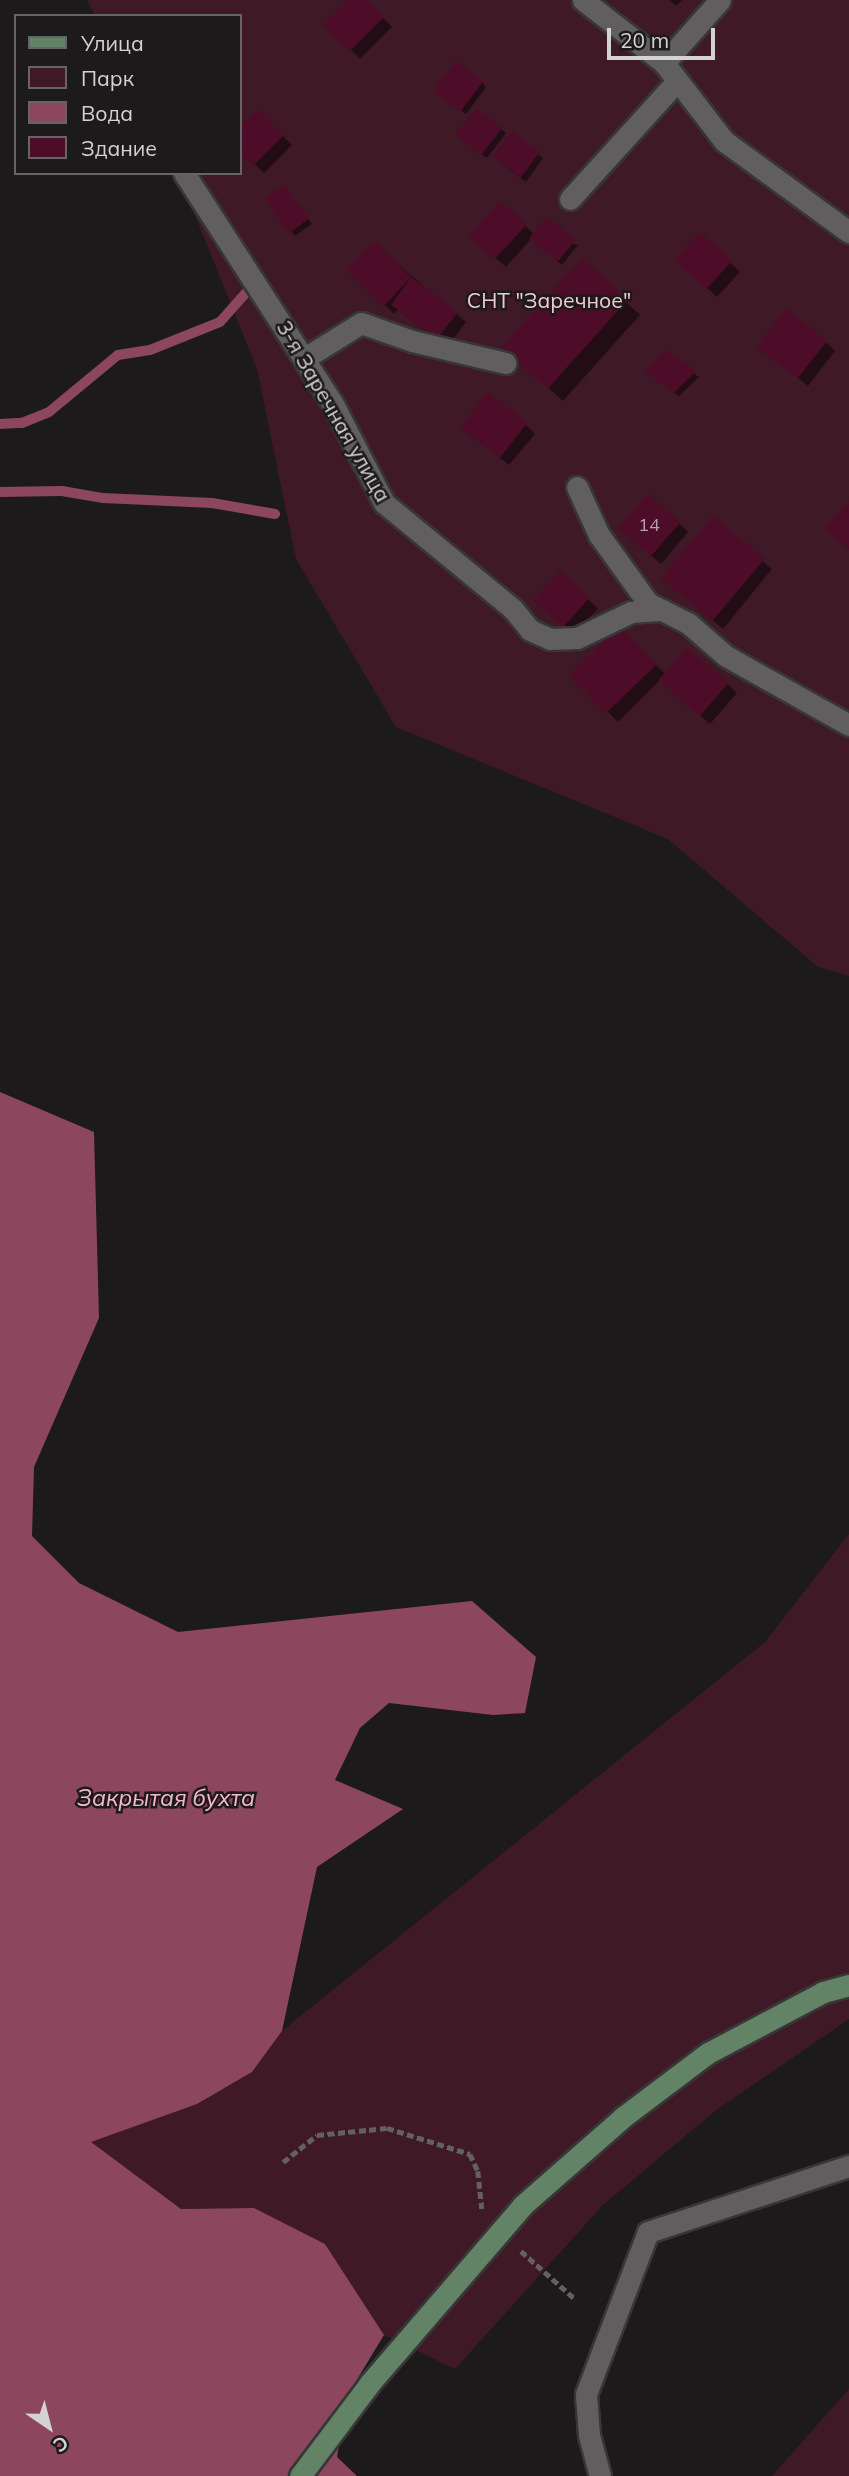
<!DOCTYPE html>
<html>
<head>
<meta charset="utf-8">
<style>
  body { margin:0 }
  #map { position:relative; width:849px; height:2476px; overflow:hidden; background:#1d1a1b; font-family:Mulish,sans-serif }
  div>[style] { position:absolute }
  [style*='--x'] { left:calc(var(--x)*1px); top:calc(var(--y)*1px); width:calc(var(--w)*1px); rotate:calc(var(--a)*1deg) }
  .green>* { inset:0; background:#401927 }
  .water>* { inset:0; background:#8c465d }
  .shadow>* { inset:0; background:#0007 }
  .stream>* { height:10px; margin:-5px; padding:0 5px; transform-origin:5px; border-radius:5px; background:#8c465d }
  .building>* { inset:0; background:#4d0c28; transform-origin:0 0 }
  .path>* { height:4.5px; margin-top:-2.25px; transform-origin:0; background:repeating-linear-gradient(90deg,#626060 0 7px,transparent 0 10.5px) }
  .roads { filter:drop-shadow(2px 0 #383637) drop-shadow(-2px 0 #383637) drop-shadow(0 2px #383637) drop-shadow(0 -2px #383637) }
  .lane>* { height:21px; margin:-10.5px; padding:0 10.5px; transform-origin:10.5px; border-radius:10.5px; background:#615e5f }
  .street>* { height:21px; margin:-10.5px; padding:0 10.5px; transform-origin:10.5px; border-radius:10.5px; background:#615e5f }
  .primary>* { height:21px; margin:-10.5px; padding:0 10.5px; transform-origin:10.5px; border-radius:10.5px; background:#638367 }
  span { translate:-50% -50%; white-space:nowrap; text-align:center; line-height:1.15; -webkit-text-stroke:5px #1d1a1b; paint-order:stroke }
  .number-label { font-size:18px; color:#b2a1a8 }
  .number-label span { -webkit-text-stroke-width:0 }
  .park-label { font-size:21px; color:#f3c8d3 }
  .street-label { font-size:21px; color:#d4d3d3 }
  .water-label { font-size:23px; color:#f7b7c9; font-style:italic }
  .legend { position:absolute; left:14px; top:14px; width:228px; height:161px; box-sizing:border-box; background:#1d1a1b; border:2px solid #666465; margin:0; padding:9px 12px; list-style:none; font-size:21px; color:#d4d3d3 }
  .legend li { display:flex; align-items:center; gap:14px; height:35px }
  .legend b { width:35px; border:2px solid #666465 }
  .north { position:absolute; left:14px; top:2392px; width:70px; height:70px; -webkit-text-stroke:5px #1d1a1b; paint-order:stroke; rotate:145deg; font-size:19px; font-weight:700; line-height:28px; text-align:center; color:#d4d3d3 }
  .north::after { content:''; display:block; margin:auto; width:24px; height:32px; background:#d4d3d3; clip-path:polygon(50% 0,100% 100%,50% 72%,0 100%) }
  .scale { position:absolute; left:607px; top:28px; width:108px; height:32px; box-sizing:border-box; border:4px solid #d4d3d3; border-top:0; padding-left:9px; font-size:21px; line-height:24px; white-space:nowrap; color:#d4d3d3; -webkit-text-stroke:5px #1d1a1b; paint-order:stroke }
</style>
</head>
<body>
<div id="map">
  <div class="green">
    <div style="clip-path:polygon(87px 0,849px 0,849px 976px,818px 967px,668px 839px,396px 727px,296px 559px,257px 369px,178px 173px,240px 173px,240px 16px,95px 16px)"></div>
    <div style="clip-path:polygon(849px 1534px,849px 2019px,715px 2111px,603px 2205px,455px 2369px,384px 2335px,325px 2244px,254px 2208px,181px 2209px,90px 2142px,197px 2104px,252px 2072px,282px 2031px,765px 1642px)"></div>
    <div style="clip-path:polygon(849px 2389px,849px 2476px,772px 2476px)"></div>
  </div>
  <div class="water">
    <div style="clip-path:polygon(0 1092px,94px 1132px,99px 1318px,34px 1467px,32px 1536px,79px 1583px,178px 1632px,472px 1601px,536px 1657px,525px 1713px,493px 1715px,389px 1703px,360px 1728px,335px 1780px,403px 1809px,317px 1867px,282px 2031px,252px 2072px,197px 2104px,91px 2142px,181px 2209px,254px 2208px,325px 2244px,384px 2335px,347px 2396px,337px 2457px,357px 2476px,0 2476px)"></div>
  </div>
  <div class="shadow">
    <div style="clip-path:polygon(351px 0,365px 0,392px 27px,360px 59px,326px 25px)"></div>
    <div style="clip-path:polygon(669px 0,682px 0,676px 6px)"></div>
    <div style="clip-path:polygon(482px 82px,486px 87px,466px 114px,439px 95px)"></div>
    <div style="clip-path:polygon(476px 110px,506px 133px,487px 158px,462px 139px)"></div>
    <div style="clip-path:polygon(258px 111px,292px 145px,264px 173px,240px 150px,240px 129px)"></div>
    <div style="clip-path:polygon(512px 134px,543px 158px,526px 182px,499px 161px)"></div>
    <div style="clip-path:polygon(288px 191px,312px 224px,295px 236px,291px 231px)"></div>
    <div style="clip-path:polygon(526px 226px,534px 235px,578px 245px,562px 265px,531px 239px,506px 267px,481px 245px)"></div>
    <div style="clip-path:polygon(700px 235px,740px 272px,717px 297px,687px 269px)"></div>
    <div style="clip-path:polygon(374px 244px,466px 322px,447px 347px,398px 310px,394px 314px,348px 270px)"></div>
    <div style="clip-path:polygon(582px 261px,640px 315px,563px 401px,517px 360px)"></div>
    <div style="clip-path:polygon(826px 342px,835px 351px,808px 386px,759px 347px)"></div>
    <div style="clip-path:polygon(666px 352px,699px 377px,679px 396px,651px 375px)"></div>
    <div style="clip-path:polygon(526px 425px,535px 434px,509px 465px,472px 436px)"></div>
    <div style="clip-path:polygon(713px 519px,772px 569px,723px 629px,673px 587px)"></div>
    <div style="clip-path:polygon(679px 523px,688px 532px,661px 564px,630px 538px)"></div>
    <div style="clip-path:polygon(588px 599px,598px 609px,571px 635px,537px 601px)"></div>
    <div style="clip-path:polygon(620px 629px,665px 674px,728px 684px,737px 693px,710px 724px,660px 680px,618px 722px,572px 676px)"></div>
  </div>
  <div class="stream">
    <div style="--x:0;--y:424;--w:22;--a:-3"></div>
    <div style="--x:22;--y:423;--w:29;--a:-22"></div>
    <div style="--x:49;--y:412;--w:89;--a:-39.6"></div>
    <div style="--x:118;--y:355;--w:32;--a:-9"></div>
    <div style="--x:150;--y:350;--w:75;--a:-21.8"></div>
    <div style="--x:220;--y:322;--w:50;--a:-48.3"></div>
    <div style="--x:0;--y:492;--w:62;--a:-0.9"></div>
    <div style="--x:62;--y:491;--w:42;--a:9.7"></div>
    <div style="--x:103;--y:498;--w:109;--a:2.6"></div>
    <div style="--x:212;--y:503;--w:64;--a:9.9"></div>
  </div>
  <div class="building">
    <div style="clip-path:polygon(348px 0,367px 0,384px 17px,350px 51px,323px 25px)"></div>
    <div style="left:456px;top:61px;width:34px;height:38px;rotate:37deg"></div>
    <div style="left:476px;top:108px;width:33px;height:34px;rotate:38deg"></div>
    <div style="clip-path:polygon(258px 109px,284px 135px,253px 166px,240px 152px,240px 127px)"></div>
    <div style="left:512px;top:131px;width:35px;height:32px;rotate:37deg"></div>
    <div style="left:284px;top:185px;width:42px;height:24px;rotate:54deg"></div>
    <div style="left:501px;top:201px;width:35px;height:47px;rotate:43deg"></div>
    <div style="left:546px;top:217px;width:37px;height:28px;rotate:38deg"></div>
    <div style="left:700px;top:232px;width:43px;height:38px;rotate:42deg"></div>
    <div style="clip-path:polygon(374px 241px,411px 277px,458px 312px,437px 339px,391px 305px,411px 277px,383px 307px,346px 270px)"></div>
    <div style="left:582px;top:258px;width:62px;height:120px;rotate:42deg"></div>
    <div style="left:786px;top:309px;width:52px;height:48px;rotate:38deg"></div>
    <div style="clip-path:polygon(665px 350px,696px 371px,674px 393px,645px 371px)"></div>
    <div style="left:488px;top:392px;width:50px;height:45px;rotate:38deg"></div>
    <div style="left:648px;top:494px;width:43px;height:45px;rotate:41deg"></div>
    <div style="clip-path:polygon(848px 503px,849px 504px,849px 550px,825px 527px)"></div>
    <div style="left:713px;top:516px;width:67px;height:81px;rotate:40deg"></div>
    <div style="left:560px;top:571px;width:40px;height:40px;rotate:42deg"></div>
    <div style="left:620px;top:626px;width:53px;height:71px;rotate:46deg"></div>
    <div style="left:687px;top:647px;width:55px;height:44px;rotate:41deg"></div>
  </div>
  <div class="path">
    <div style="--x:283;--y:2162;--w:43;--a:-38.5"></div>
    <div style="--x:317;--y:2135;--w:70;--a:-5.7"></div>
    <div style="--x:387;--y:2128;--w:87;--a:17.4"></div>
    <div style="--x:470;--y:2154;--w:19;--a:65"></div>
    <div style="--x:478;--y:2171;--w:38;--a:84"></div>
    <div style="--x:521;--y:2251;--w:72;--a:41.6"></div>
  </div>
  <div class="roads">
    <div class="lane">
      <div style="--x:570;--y:199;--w:159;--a:-47.8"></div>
      <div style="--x:305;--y:358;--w:66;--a:-32"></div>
      <div style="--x:361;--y:323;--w:54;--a:19.4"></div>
      <div style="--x:412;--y:341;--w:96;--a:13.3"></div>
      <div style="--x:577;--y:487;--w:53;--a:65.4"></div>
      <div style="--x:599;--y:535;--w:84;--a:54.2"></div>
      <div style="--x:648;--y:603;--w:16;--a:27"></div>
      <div style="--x:600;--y:2476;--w:42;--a:-105"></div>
      <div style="--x:589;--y:2435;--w:41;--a:-94.2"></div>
      <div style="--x:586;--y:2394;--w:173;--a:-69.1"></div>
      <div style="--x:648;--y:2232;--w:212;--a:-18.2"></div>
    </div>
    <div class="street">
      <div style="--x:583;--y:0;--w:103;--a:37.9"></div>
      <div style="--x:664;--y:63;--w:98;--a:52.4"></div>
      <div style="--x:724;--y:141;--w:155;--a:36.1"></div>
      <div style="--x:664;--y:63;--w:84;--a:-48.4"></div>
      <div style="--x:184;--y:173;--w:275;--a:57.2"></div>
      <div style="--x:333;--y:404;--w:111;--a:62.7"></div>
      <div style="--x:384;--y:503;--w:167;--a:39.4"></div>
      <div style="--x:513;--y:609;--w:27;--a:51"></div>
      <div style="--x:530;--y:630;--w:22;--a:24"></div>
      <div style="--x:550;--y:639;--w:27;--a:-2"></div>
      <div style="--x:577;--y:638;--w:60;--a:-25.7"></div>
      <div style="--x:631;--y:612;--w:31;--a:-4"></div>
      <div style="--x:662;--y:610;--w:29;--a:27"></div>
      <div style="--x:688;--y:623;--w:50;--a:41"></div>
      <div style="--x:726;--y:656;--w:141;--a:29.3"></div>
    </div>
    <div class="primary">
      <div style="--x:300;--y:2476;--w:116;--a:-53"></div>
      <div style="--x:370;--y:2383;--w:235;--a:-49.3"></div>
      <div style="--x:523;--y:2205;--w:133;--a:-41.3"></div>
      <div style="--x:623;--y:2117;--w:106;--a:-37"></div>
      <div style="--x:708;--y:2053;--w:130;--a:-27.9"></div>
      <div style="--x:823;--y:1992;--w:27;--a:-15"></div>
    </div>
  </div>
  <div class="number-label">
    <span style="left:649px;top:525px">14</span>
  </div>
  <div class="park-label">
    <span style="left:549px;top:300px">СНТ "Заречное"</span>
  </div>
  <div class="street-label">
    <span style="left:334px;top:411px;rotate:60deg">3-я Заречная улица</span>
  </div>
  <div class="water-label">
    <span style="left:166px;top:1798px">Закрытая бухта</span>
  </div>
  <ul class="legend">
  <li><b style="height:9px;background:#638367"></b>Улица</li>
  <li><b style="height:19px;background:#401927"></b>Парк</li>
  <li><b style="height:19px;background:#8c465d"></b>Вода</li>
  <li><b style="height:19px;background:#4d0c28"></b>Здание</li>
  </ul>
  <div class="north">С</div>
  <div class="scale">20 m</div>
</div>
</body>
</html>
